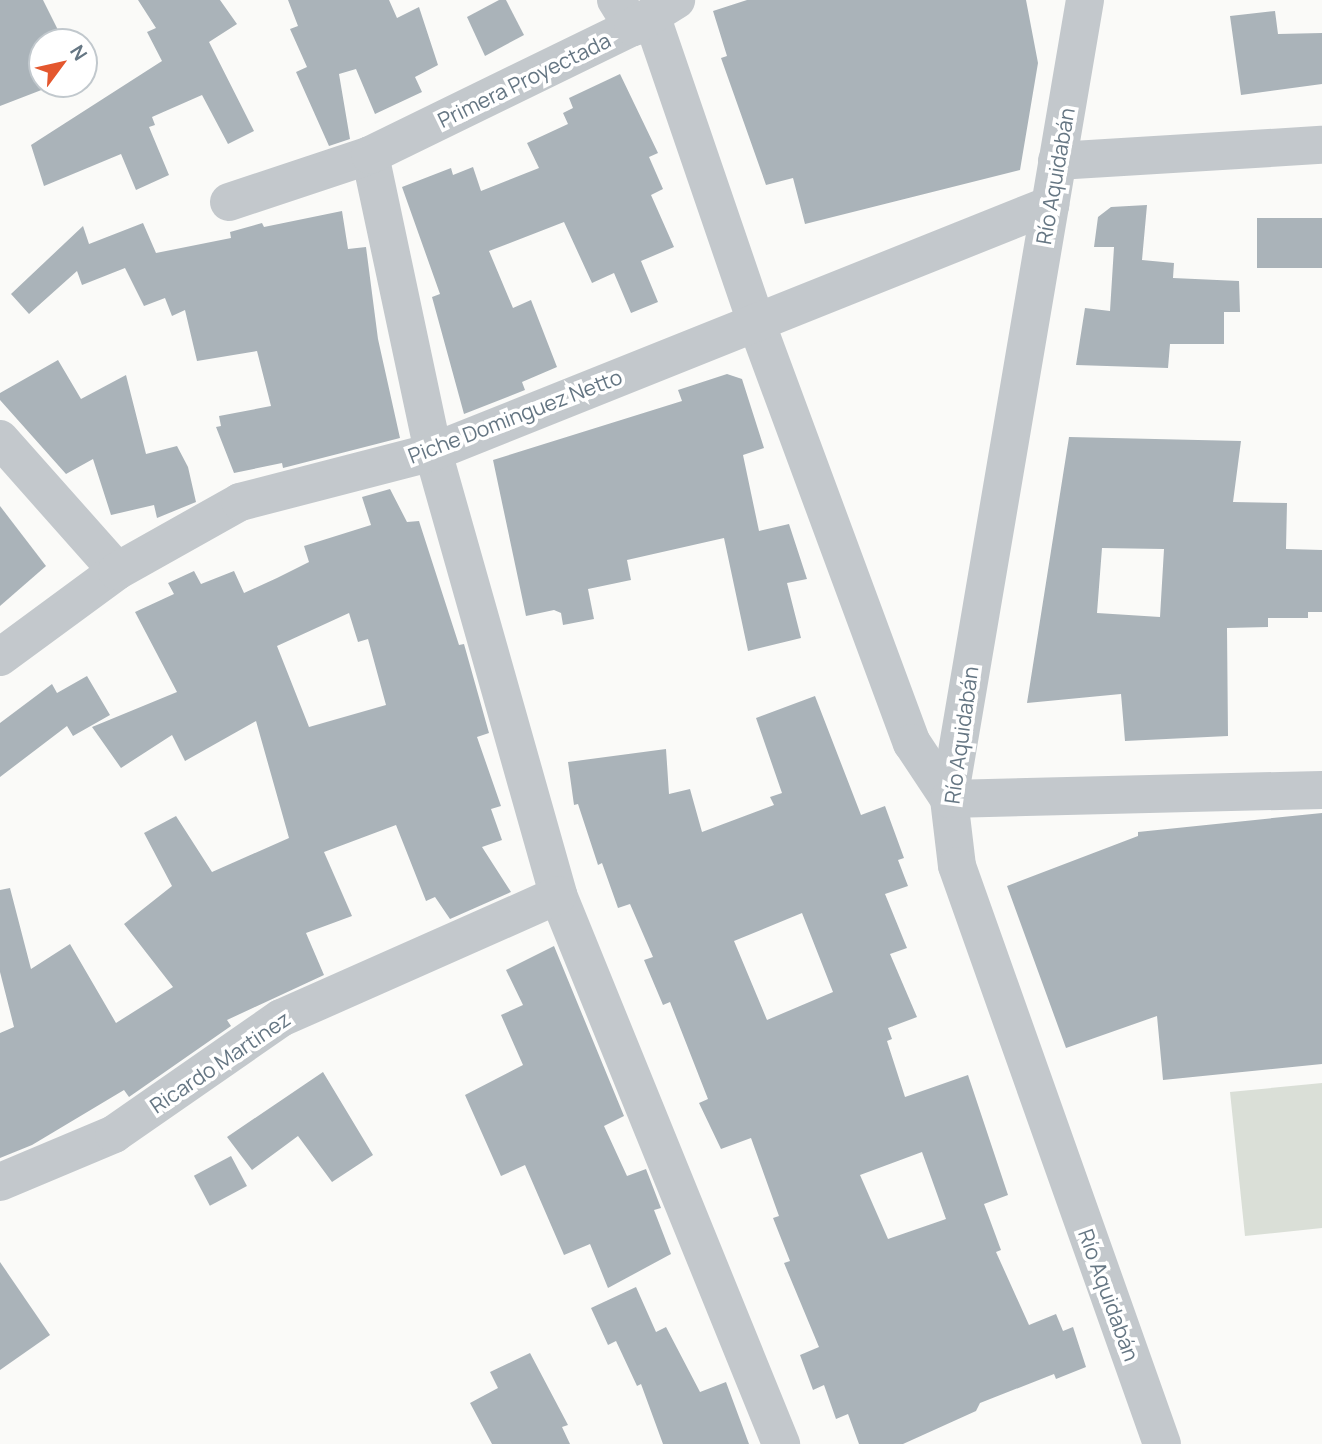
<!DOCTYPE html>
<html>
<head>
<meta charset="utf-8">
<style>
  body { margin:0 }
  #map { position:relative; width:1322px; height:1444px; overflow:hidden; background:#fafaf8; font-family:Manrope,sans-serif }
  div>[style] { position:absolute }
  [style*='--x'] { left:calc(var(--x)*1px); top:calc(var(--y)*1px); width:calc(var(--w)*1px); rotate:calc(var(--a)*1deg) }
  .green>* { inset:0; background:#dadfd7 }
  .building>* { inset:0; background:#aab3b9; transform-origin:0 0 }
  .minor>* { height:38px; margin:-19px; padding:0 19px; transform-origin:19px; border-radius:19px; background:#c3c8cc }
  span { translate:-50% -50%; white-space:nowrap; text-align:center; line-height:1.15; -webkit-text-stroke:7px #fff; paint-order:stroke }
  .street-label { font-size:21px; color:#657683 }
  .north { position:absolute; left:28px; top:28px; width:70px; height:70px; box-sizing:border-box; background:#fff; border:2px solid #c1c8cd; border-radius:50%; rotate:57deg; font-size:19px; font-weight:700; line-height:28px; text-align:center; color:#657683 }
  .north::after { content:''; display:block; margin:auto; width:24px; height:32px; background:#e4572e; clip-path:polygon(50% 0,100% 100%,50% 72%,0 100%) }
</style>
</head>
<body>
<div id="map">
  <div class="green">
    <div style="clip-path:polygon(1322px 1083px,1322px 1228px,1245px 1236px,1230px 1092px)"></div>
  </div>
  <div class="building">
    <div style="clip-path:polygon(0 0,43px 0,64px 42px,42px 42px,42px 84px,57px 84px,0 106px)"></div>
    <div style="clip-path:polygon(138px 0,220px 0,237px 24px,209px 42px,254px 131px,228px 144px,202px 95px,152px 117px,155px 125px,149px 127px,169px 175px,136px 190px,121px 154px,44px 186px,31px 145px,162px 61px,147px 32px,156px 28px)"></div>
    <div style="clip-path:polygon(288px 0,389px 0,397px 18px,419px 7px,438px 65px,415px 77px,422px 92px,375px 114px,356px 69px,339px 74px,350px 139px,329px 146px,296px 72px,307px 67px,290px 29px,298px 26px)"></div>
    <div style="clip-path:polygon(499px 0,506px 0,524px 35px,485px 56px,467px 17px)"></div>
    <div style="clip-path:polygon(747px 0,1026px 0,1038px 63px,1020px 170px,805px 224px,793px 178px,766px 185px,721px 58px,727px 56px,713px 11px)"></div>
    <div style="clip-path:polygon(1275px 11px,1278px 34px,1322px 33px,1322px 84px,1241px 95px,1230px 16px)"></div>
    <div style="clip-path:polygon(620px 74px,658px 153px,649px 157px,663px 189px,651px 195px,674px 247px,641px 261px,658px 302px,631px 313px,614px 273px,592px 283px,564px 222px,489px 251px,513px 308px,531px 300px,557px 367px,522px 382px,525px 390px,464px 414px,432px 297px,440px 294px,402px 187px,451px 168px,453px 175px,473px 167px,481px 191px,539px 168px,527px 143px,568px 124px,563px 113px,573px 108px,569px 98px)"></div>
    <div style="clip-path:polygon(1147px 205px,1142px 260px,1174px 263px,1173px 278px,1239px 281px,1240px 312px,1224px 312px,1224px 344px,1170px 344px,1168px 368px,1076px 365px,1085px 308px,1110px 311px,1114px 247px,1094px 247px,1098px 217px,1111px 207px)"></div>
    <div style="clip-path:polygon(342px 211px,348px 249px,366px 247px,378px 339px,400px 438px,283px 468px,282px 463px,234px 473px,216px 427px,221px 426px,219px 416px,271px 406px,257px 351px,197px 361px,185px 310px,172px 316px,165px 298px,144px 306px,125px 268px,82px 285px,77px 271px,29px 314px,11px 294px,83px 226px,89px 244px,143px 223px,156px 253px,231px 238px,230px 232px,262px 223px,264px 227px)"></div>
    <div style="left:1257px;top:218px;width:65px;height:50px"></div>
    <div style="clip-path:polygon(58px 360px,81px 399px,126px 375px,146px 454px,177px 446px,188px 467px,196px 502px,157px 518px,154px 505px,111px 515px,93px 459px,66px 474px,0 400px,0 393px)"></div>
    <div style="clip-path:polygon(727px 374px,742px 379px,764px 448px,743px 455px,759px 531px,789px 524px,807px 579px,787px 583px,801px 638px,748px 651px,724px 538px,627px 560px,631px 580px,588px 589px,594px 619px,563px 625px,561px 613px,554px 610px,526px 616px,493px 460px,682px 401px,678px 390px)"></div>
    <div style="clip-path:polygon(evenodd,1069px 437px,1241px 441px,1233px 502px,1287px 503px,1286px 549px,1322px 550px,1322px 612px,1308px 612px,1308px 618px,1268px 618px,1268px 627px,1227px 628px,1228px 736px,1125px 741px,1121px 694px,1027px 703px,1069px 437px,1102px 548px,1164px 549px,1160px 617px,1097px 613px,1102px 548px)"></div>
    <div style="clip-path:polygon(evenodd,390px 489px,407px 522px,419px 521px,459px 645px,464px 644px,489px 733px,477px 737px,501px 806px,491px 809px,502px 840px,482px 847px,511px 892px,450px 919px,435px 897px,426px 901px,396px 825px,324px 852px,352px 916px,306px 933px,324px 975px,227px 1020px,231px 1026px,129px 1097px,124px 1090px,32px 1145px,0 1158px,0 1033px,14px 1027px,0 972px,0 890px,10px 888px,31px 969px,70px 944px,116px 1023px,173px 987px,124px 924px,172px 886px,144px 833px,176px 816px,212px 872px,289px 838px,256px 721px,185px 761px,172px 735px,121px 768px,92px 727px,177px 692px,135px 612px,174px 594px,168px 583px,194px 571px,201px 584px,234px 571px,244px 593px,277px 578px,309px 562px,304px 546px,371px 525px,362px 497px,390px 489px,349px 613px,358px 642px,368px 639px,386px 705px,309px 727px,277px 646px,349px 613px)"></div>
    <div style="clip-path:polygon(0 506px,46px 566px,0 606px)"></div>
    <div style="clip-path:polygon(87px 676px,110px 715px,73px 736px,67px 726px,0 777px,0 723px,52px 684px,57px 693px)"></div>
    <div style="clip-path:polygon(evenodd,815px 696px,861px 815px,885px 806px,904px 858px,898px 860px,908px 886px,885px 894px,907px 948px,890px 954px,917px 1017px,888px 1028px,892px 1039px,887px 1041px,905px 1097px,968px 1075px,1008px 1195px,984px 1204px,1001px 1250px,996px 1252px,1029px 1325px,1056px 1314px,1063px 1331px,1073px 1327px,1086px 1367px,1056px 1379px,1054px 1374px,980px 1403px,976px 1411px,903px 1444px,859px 1444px,848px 1414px,836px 1419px,824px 1385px,813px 1390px,800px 1355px,819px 1347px,784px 1263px,790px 1261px,773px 1218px,779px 1216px,751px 1138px,721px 1149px,699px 1103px,708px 1099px,670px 1002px,663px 1005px,644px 960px,653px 957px,630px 904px,618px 908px,602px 863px,598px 865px,578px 804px,574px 805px,568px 762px,666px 749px,669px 794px,690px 789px,702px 832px,774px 805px,770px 797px,782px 793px,756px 718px,815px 696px,802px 913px,833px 992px,767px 1020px,734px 941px,802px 913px,815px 696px,922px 1152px,946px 1219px,888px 1239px,860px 1175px,922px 1152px)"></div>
    <div style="clip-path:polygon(1322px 813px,1322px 1064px,1163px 1080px,1157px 1016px,1066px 1048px,1007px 886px,1138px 836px,1138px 832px)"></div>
    <div style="clip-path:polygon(554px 946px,624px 1116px,604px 1126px,627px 1176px,646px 1169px,661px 1208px,654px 1210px,671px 1254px,608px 1288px,590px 1244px,564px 1255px,525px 1165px,501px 1176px,465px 1095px,523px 1065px,501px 1015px,523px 1005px,506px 970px)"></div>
    <div style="clip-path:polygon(323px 1072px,373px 1155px,332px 1182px,298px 1136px,252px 1170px,227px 1137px)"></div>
    <div style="left:231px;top:1156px;width:34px;height:42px;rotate:62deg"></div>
    <div style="clip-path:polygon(0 1262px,50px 1335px,0 1370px)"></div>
    <div style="clip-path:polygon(636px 1287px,656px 1332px,666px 1327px,700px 1392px,726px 1382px,749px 1444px,663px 1444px,641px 1384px,637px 1386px,616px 1341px,608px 1345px,591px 1308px)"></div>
    <div style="clip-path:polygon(530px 1353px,568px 1425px,562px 1427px,570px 1444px,492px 1444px,470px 1403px,498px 1388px,490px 1372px)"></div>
  </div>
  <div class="minor">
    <div style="--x:616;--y:0;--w:32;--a:58"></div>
    <div style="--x:1085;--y:0;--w:810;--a:99.66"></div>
    <div style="--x:949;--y:799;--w:67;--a:83.2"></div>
    <div style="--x:957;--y:866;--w:613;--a:70.47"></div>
    <div style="--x:652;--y:18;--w:321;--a:71.1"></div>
    <div style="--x:756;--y:322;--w:449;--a:69.7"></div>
    <div style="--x:912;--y:743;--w:67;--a:56.5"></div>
    <div style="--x:949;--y:799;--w:373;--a:-1.4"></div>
    <div style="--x:370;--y:155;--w:304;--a:78"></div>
    <div style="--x:433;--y:452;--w:460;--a:74.2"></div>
    <div style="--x:558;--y:895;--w:593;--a:67.89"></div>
    <div style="--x:1057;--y:161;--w:265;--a:-3.5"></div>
    <div style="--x:229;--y:202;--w:149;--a:-18.4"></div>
    <div style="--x:370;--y:155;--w:292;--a:-26"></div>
    <div style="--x:633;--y:27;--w:51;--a:-32.1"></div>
    <div style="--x:0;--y:439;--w:176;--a:48.4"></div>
    <div style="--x:0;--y:657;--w:145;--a:-36.3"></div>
    <div style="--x:117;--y:571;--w:141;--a:-29.3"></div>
    <div style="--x:240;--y:502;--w:199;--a:-14.5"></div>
    <div style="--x:433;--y:452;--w:665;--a:-21.82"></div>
    <div style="--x:0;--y:1182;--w:124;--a:-22.8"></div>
    <div style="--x:114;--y:1134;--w:203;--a:-34.8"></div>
    <div style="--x:281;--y:1018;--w:303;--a:-23.9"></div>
  </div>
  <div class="street-label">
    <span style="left:524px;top:80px;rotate:-26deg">Primera Proyectada</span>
    <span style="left:1055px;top:176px;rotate:-80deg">Río Aquidabán</span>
    <span style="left:515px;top:416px;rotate:-21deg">Piche Dominguez Netto</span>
    <span style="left:961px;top:735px;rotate:-82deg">Río Aquidabán</span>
    <span style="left:220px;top:1062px;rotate:-34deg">Ricardo Martinez</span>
    <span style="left:1109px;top:1295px;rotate:70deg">Río Aquidabán</span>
  </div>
  <div class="north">N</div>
</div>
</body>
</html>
